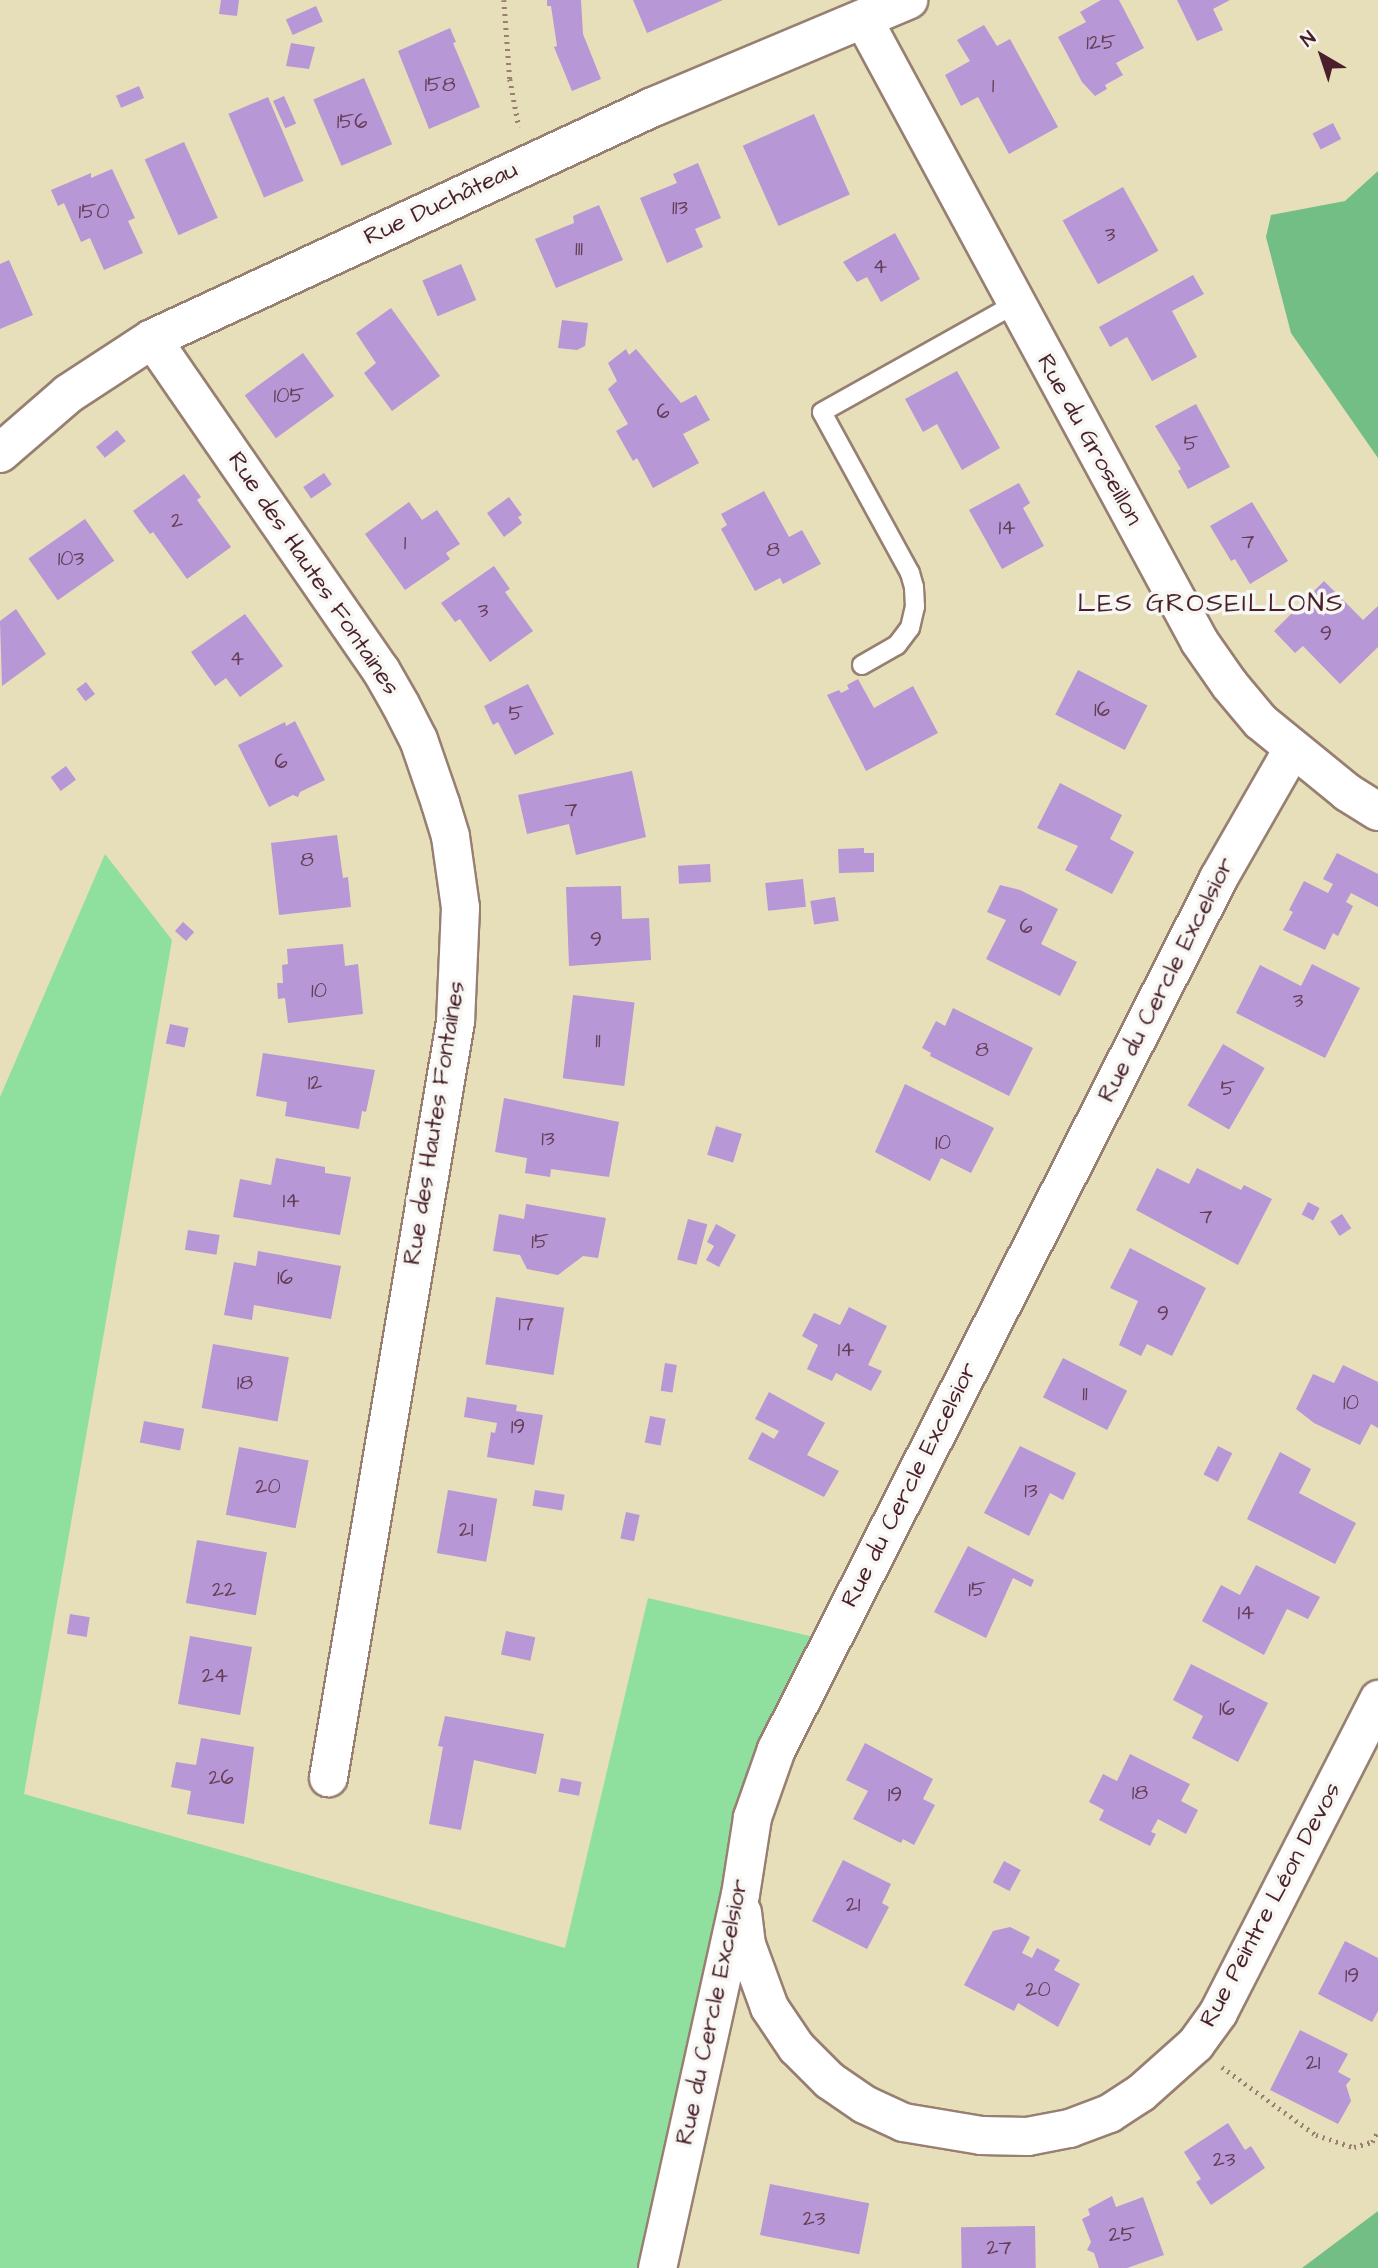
<!DOCTYPE html>
<html>
<head>
<meta charset="utf-8">
<style>
  body { margin:0 }
  #map { position:relative; width:1378px; height:2268px; overflow:hidden; background:#e6dfba; font-family:"Architects Daughter",sans-serif }
  div>[style] { position:absolute }
  [style*='--x'] { left:calc(var(--x)*1px); top:calc(var(--y)*1px); width:calc(var(--w)*1px); rotate:calc(var(--a)*1deg) }
  .green>* { inset:0; background:#8fdf9e }
  .forest>* { inset:0; background:#73be85 }
  .building>* { inset:0; background:#b797d5; transform-origin:0 0 }
  .path>* { height:4.5px; margin-top:-2.25px; transform-origin:0; background:repeating-linear-gradient(90deg,#987f72 0 2px,transparent 0 7px) }
  .roads { filter:drop-shadow(2px 0 #987f72) drop-shadow(-2px 0 #987f72) drop-shadow(0 2px #987f72) drop-shadow(0 -2px #987f72) }
  .lane>* { height:18px; margin:-9px; padding:0 9px; transform-origin:9px; border-radius:9px; background:#fff }
  .street>* { height:37px; margin:-18.5px; padding:0 18.5px; transform-origin:18.5px; border-radius:18.5px; background:#fff }
  .secondary>* { height:38px; margin:-19px; padding:0 19px; transform-origin:19px; border-radius:19px; background:#fff }
  span { translate:-50% -50%; white-space:nowrap; text-align:center; line-height:1.15; -webkit-text-stroke:7px #f6f6f2; paint-order:stroke }
  .number-label { font-size:21px; color:#653d56 }
  .number-label span { -webkit-text-stroke-width:0 }
  .street-label { font-size:24px; color:#4a1f2b }
  .neighbourhood-label { font-size:26px; color:#4a1f2b; letter-spacing:2px }
  .north { position:absolute; left:1287px; top:21px; width:70px; height:70px; -webkit-text-stroke:5px #f6f6f2; paint-order:stroke; rotate:321deg; font-size:19px; font-weight:700; line-height:28px; text-align:center; color:#4a1f2b }
  .north::after { content:''; display:block; margin:auto; width:24px; height:32px; background:#4a1f2b; clip-path:polygon(50% 0,100% 100%,50% 72%,0 100%) }
</style>
</head>
<body>
<div id="map">
  <div class="green">
    <div style="clip-path:polygon(105px 854px,172px 940px,24px 1794px,565px 1948px,648px 1598px,831px 1641px,776px 1749px,657px 2268px,0 2268px,0 1097px)"></div>
  </div>
  <div class="forest">
    <div style="clip-path:polygon(1378px 171px,1378px 458px,1291px 333px,1266px 237px,1271px 215px,1345px 201px)"></div>
    <div style="clip-path:polygon(1378px 2211px,1378px 2268px,1302px 2268px)"></div>
  </div>
  <div class="building">
    <div style="clip-path:polygon(221px 0,239px 0,237px 16px,219px 14px)"></div>
    <div style="clip-path:polygon(547px 0,581px 0,583px 34px,601px 79px,572px 91px,554px 47px,557px 46px,551px 6px,547px 6px)"></div>
    <div style="clip-path:polygon(633px 0,723px 0,647px 33px)"></div>
    <div style="clip-path:polygon(1101px 0,1119px 0,1144px 48px,1116px 63px,1123px 75px,1105px 85px,1107px 89px,1095px 96px,1082px 82px,1058px 37px,1086px 22px,1080px 12px)"></div>
    <div style="clip-path:polygon(1177px 0,1230px 0,1213px 9px,1223px 30px,1197px 41px)"></div>
    <div style="left:316px;top:6px;width:17px;height:33px;rotate:66deg"></div>
    <div style="clip-path:polygon(984px 25px,997px 46px,1010px 39px,1058px 127px,1009px 154px,978px 97px,961px 106px,945px 75px,970px 61px,957px 40px)"></div>
    <div style="clip-path:polygon(450px 28px,456px 42px,453px 43px,480px 107px,429px 129px,398px 51px)"></div>
    <div style="clip-path:polygon(291px 43px,315px 47px,309px 69px,286px 66px)"></div>
    <div style="left:364px;top:78px;width:72px;height:55px;rotate:67deg"></div>
    <div style="left:139px;top:86px;width:13px;height:25px;rotate:67deg"></div>
    <div style="left:284px;top:96px;width:30px;height:12px;rotate:66deg"></div>
    <div style="left:268px;top:97px;width:91px;height:43px;rotate:67deg"></div>
    <div style="left:814px;top:114px;width:88px;height:78px;rotate:66deg"></div>
    <div style="left:1333px;top:123px;width:18px;height:23px;rotate:63deg"></div>
    <div style="left:184px;top:142px;width:83px;height:43px;rotate:66deg"></div>
    <div style="clip-path:polygon(698px 163px,721px 218px,695px 229px,703px 247px,667px 263px,640px 198px,677px 183px,673px 174px)"></div>
    <div style="clip-path:polygon(112px 169px,135px 218px,128px 221px,143px 253px,104px 270px,90px 238px,81px 242px,64px 203px,58px 206px,51px 190px,91px 173px,91px 178px)"></div>
    <div style="left:1123px;top:187px;width:73px;height:69px;rotate:61deg"></div>
    <div style="clip-path:polygon(599px 205px,623px 260px,556px 288px,535px 239px,574px 223px,573px 216px)"></div>
    <div style="clip-path:polygon(895px 233px,920px 279px,881px 302px,867px 277px,857px 282px,843px 262px)"></div>
    <div style="clip-path:polygon(9px 260px,33px 315px,0 329px,0 264px)"></div>
    <div style="left:461px;top:264px;width:39px;height:42px;rotate:67deg"></div>
    <div style="clip-path:polygon(1193px 275px,1204px 294px,1172px 311px,1197px 357px,1152px 381px,1127px 337px,1110px 347px,1099px 327px)"></div>
    <div style="clip-path:polygon(391px 308px,440px 376px,392px 411px,364px 373px,376px 363px,356px 333px)"></div>
    <div style="clip-path:polygon(562px 320px,588px 323px,585px 346px,577px 350px,558px 348px)"></div>
    <div style="clip-path:polygon(626px 349px,629px 355px,636px 349px,681px 403px,696px 395px,710px 420px,683px 434px,699px 463px,653px 488px,637px 458px,633px 461px,616px 431px,628px 424px,608px 389px,617px 381px,608px 363px)"></div>
    <div style="left:303px;top:353px;width:53px;height:72px;rotate:54deg"></div>
    <div style="clip-path:polygon(957px 371px,1000px 448px,962px 470px,937px 424px,923px 432px,905px 399px)"></div>
    <div style="clip-path:polygon(1196px 404px,1230px 467px,1188px 489px,1178px 471px,1181px 469px,1155px 426px)"></div>
    <div style="left:117px;top:430px;width:14px;height:27px;rotate:51deg"></div>
    <div style="left:324px;top:473px;width:14px;height:25px;rotate:56deg"></div>
    <div style="clip-path:polygon(184px 474px,201px 497px,197px 500px,231px 547px,187px 579px,153px 532px,150px 534px,133px 511px)"></div>
    <div style="clip-path:polygon(1019px 483px,1030px 503px,1023px 508px,1044px 546px,1002px 569px,969px 510px)"></div>
    <div style="clip-path:polygon(764px 491px,789px 537px,802px 530px,821px 564px,783px 584px,780px 578px,755px 591px,721px 529px,727px 525px,721px 514px)"></div>
    <div style="clip-path:polygon(509px 497px,522px 515px,518px 517px,522px 523px,504px 537px,487px 513px)"></div>
    <div style="clip-path:polygon(409px 502px,422px 520px,437px 510px,460px 544px,446px 553px,450px 559px,405px 590px,365px 534px)"></div>
    <div style="clip-path:polygon(1252px 502px,1288px 561px,1250px 584px,1235px 559px,1231px 561px,1210px 526px)"></div>
    <div style="left:85px;top:519px;width:51px;height:69px;rotate:55deg"></div>
    <div style="clip-path:polygon(494px 566px,510px 589px,505px 592px,533px 631px,490px 662px,460px 619px,455px 622px,441px 603px)"></div>
    <div style="clip-path:polygon(1324px 581px,1363px 620px,1378px 606px,1378px 647px,1340px 684px,1303px 646px,1295px 653px,1274px 631px)"></div>
    <div style="clip-path:polygon(16px 609px,46px 654px,2px 686px,0 621px)"></div>
    <div style="clip-path:polygon(245px 614px,283px 666px,240px 697px,226px 678px,215px 686px,191px 652px)"></div>
    <div style="left:1078px;top:670px;width:78px;height:50px;rotate:27deg"></div>
    <div style="clip-path:polygon(858px 679px,874px 708px,913px 686px,938px 733px,866px 771px,827px 695px,839px 690px,841px 693px,849px 689px,847px 685px)"></div>
    <div style="left:86px;top:682px;width:15px;height:12px;rotate:53deg"></div>
    <div style="clip-path:polygon(528px 684px,554px 734px,515px 755px,498px 722px,493px 725px,484px 706px)"></div>
    <div style="clip-path:polygon(295px 721px,325px 780px,300px 792px,298px 797px,293px 795px,269px 807px,238px 745px,285px 722px,286px 726px)"></div>
    <div style="left:66px;top:766px;width:17px;height:19px;rotate:54deg"></div>
    <div style="clip-path:polygon(632px 771px,646px 837px,576px 855px,569px 824px,527px 834px,518px 795px)"></div>
    <div style="clip-path:polygon(1060px 783px,1122px 815px,1110px 839px,1134px 852px,1112px 894px,1065px 870px,1078px 846px,1037px 828px)"></div>
    <div style="clip-path:polygon(337px 835px,343px 878px,348px 877px,351px 907px,279px 915px,271px 843px)"></div>
    <div style="clip-path:polygon(864px 848px,864px 853px,874px 853px,874px 872px,839px 873px,838px 849px)"></div>
    <div style="clip-path:polygon(1337px 853px,1378px 874px,1378px 907px,1351px 893px,1346px 902px,1353px 906px,1338px 936px,1333px 933px,1325px 950px,1283px 930px,1293px 912px,1289px 910px,1304px 881px,1328px 893px,1333px 884px,1323px 879px)"></div>
    <div style="left:710px;top:864px;width:18px;height:32px;rotate:87deg"></div>
    <div style="left:803px;top:879px;width:28px;height:38px;rotate:84deg"></div>
    <div style="clip-path:polygon(1000px 885px,1020px 890px,1058px 909px,1041px 944px,1077px 962px,1060px 996px,986px 959px,1006px 920px,987px 912px)"></div>
    <div style="clip-path:polygon(621px 886px,622px 919px,649px 918px,651px 960px,569px 966px,566px 887px)"></div>
    <div style="left:835px;top:897px;width:24px;height:25px;rotate:81deg"></div>
    <div style="left:183px;top:922px;width:15px;height:12px;rotate:42deg"></div>
    <div style="clip-path:polygon(343px 944px,345px 966px,358px 964px,363px 1014px,288px 1023px,285px 998px,278px 999px,277px 983px,283px 983px,282px 965px,288px 964px,287px 949px)"></div>
    <div style="clip-path:polygon(1312px 964px,1360px 988px,1325px 1058px,1236px 1013px,1260px 965px,1301px 986px)"></div>
    <div style="left:573px;top:995px;width:62px;height:84px;rotate:7deg"></div>
    <div style="clip-path:polygon(953px 1008px,1033px 1048px,1009px 1096px,930px 1056px,931px 1053px,922px 1048px,936px 1021px,945px 1026px)"></div>
    <div style="left:170px;top:1024px;width:19px;height:20px;rotate:12deg"></div>
    <div style="left:1223px;top:1044px;width:48px;height:71px;rotate:30deg"></div>
    <div style="clip-path:polygon(263px 1053px,375px 1070px,366px 1112px,362px 1111px,359px 1129px,285px 1116px,287px 1102px,256px 1096px)"></div>
    <div style="clip-path:polygon(905px 1084px,994px 1128px,971px 1173px,941px 1158px,930px 1181px,875px 1152px)"></div>
    <div style="clip-path:polygon(504px 1098px,619px 1122px,609px 1177px,551px 1169px,550px 1177px,525px 1173px,527px 1158px,495px 1152px)"></div>
    <div style="left:716px;top:1126px;width:27px;height:30px;rotate:17deg"></div>
    <div style="clip-path:polygon(276px 1158px,325px 1167px,325px 1173px,351px 1177px,340px 1235px,233px 1217px,240px 1179px,271px 1185px)"></div>
    <div style="clip-path:polygon(1157px 1168px,1189px 1184px,1197px 1168px,1241px 1190px,1244px 1185px,1272px 1199px,1238px 1265px,1136px 1210px)"></div>
    <div style="left:1308px;top:1202px;width:13px;height:14px;rotate:27deg"></div>
    <div style="clip-path:polygon(526px 1204px,606px 1218px,598px 1258px,583px 1256px,558px 1275px,527px 1269px,520px 1255px,493px 1251px,499px 1214px,524px 1219px)"></div>
    <div style="left:1342px;top:1214px;width:17px;height:14px;rotate:57deg"></div>
    <div style="left:688px;top:1219px;width:20px;height:42px;rotate:15deg"></div>
    <div style="clip-path:polygon(716px 1224px,736px 1235px,719px 1267px,706px 1260px,714px 1246px,707px 1242px)"></div>
    <div style="left:188px;top:1230px;width:32px;height:20px;rotate:9deg"></div>
    <div style="clip-path:polygon(1130px 1248px,1206px 1288px,1172px 1356px,1147px 1344px,1141px 1356px,1119px 1345px,1138px 1301px,1110px 1288px)"></div>
    <div style="clip-path:polygon(258px 1251px,341px 1266px,331px 1319px,254px 1305px,252px 1320px,224px 1315px,234px 1262px,256px 1266px)"></div>
    <div style="left:496px;top:1297px;width:69px;height:68px;rotate:9deg"></div>
    <div style="clip-path:polygon(849px 1307px,887px 1326px,868px 1365px,882px 1371px,871px 1391px,836px 1373px,832px 1381px,807px 1369px,818px 1345px,802px 1336px,814px 1313px,840px 1325px)"></div>
    <div style="left:213px;top:1344px;width:77px;height:65px;rotate:10deg"></div>
    <div style="left:1063px;top:1358px;width:72px;height:44px;rotate:27deg"></div>
    <div style="left:665px;top:1363px;width:12px;height:28px;rotate:9deg"></div>
    <div style="clip-path:polygon(1343px 1365px,1378px 1382px,1378px 1428px,1371px 1424px,1360px 1445px,1314px 1423px,1296px 1409px,1313px 1374px,1334px 1383px)"></div>
    <div style="clip-path:polygon(769px 1392px,825px 1423px,807px 1455px,839px 1471px,824px 1497px,748px 1459px,762px 1432px,774px 1439px,779px 1431px,755px 1419px)"></div>
    <div style="clip-path:polygon(467px 1397px,517px 1405px,516px 1411px,543px 1415px,534px 1465px,487px 1457px,491px 1432px,495px 1433px,497px 1423px,464px 1417px)"></div>
    <div style="left:650px;top:1416px;width:16px;height:27px;rotate:11deg"></div>
    <div style="left:144px;top:1421px;width:41px;height:22px;rotate:11deg"></div>
    <div style="clip-path:polygon(1020px 1446px,1076px 1473px,1063px 1500px,1050px 1493px,1029px 1536px,984px 1513px)"></div>
    <div style="left:1218px;top:1446px;width:16px;height:32px;rotate:27deg"></div>
    <div style="left:239px;top:1447px;width:71px;height:69px;rotate:11deg"></div>
    <div style="clip-path:polygon(1280px 1452px,1311px 1469px,1299px 1493px,1356px 1523px,1335px 1564px,1247px 1519px)"></div>
    <div style="left:448px;top:1490px;width:50px;height:64px;rotate:10deg"></div>
    <div style="left:535px;top:1490px;width:30px;height:16px;rotate:9deg"></div>
    <div style="left:626px;top:1512px;width:14px;height:27px;rotate:12deg"></div>
    <div style="left:197px;top:1540px;width:71px;height:64px;rotate:10deg"></div>
    <div style="clip-path:polygon(968px 1546px,1034px 1580px,1031px 1587px,1013px 1578px,986px 1638px,934px 1612px)"></div>
    <div style="clip-path:polygon(1256px 1565px,1320px 1597px,1308px 1619px,1287px 1609px,1264px 1655px,1202px 1621px,1221px 1585px,1240px 1595px)"></div>
    <div style="left:70px;top:1614px;width:20px;height:20px;rotate:9deg"></div>
    <div style="left:506px;top:1631px;width:30px;height:24px;rotate:12deg"></div>
    <div style="left:190px;top:1636px;width:63px;height:69px;rotate:10deg"></div>
    <div style="clip-path:polygon(1191px 1664px,1268px 1703px,1238px 1762px,1192px 1738px,1203px 1716px,1173px 1700px)"></div>
    <div style="clip-path:polygon(445px 1716px,544px 1734px,536px 1774px,474px 1760px,461px 1830px,429px 1824px,443px 1747px,438px 1746px)"></div>
    <div style="clip-path:polygon(201px 1738px,254px 1747px,244px 1824px,187px 1814px,191px 1791px,171px 1787px,176px 1762px,196px 1765px)"></div>
    <div style="clip-path:polygon(865px 1743px,933px 1779px,923px 1799px,935px 1805px,914px 1845px,903px 1839px,901px 1843px,853px 1819px,868px 1791px,846px 1780px)"></div>
    <div style="clip-path:polygon(1130px 1754px,1190px 1784px,1181px 1801px,1198px 1810px,1186px 1834px,1158px 1819px,1151px 1832px,1156px 1834px,1150px 1846px,1099px 1820px,1104px 1810px,1089px 1802px,1103px 1774px,1117px 1781px)"></div>
    <div style="left:561px;top:1778px;width:21px;height:14px;rotate:11deg"></div>
    <div style="clip-path:polygon(843px 1860px,891px 1884px,882px 1903px,889px 1907px,867px 1949px,812px 1921px)"></div>
    <div style="left:1004px;top:1861px;width:19px;height:24px;rotate:28deg"></div>
    <div style="clip-path:polygon(1010px 1927px,1030px 1937px,1022px 1953px,1032px 1958px,1037px 1948px,1060px 1960px,1054px 1970px,1080px 1984px,1058px 2027px,1018px 2003px,1014px 2011px,964px 1985px,993px 1931px)"></div>
    <div style="clip-path:polygon(1345px 1941px,1378px 1958px,1378px 2011px,1372px 2022px,1318px 1994px)"></div>
    <div style="clip-path:polygon(1300px 2030px,1348px 2054px,1338px 2072px,1351px 2079px,1346px 2085px,1351px 2101px,1338px 2124px,1270px 2090px)"></div>
    <div style="clip-path:polygon(1228px 2123px,1245px 2150px,1251px 2146px,1265px 2168px,1211px 2205px,1196px 2182px,1201px 2179px,1184px 2152px)"></div>
    <div style="left:770px;top:2184px;width:101px;height:52px;rotate:11deg"></div>
    <div style="clip-path:polygon(1112px 2196px,1116px 2207px,1143px 2197px,1164px 2255px,1127px 2268px,1099px 2268px,1094px 2253px,1087px 2250px,1091px 2242px,1082px 2219px,1090px 2215px,1088px 2209px)"></div>
    <div style="left:1035px;top:2226px;width:42px;height:74px;rotate:89deg"></div>
  </div>
  <div class="path">
    <div style="--x:504;--y:0;--w:79;--a:85.7"></div>
    <div style="--x:510;--y:79;--w:49;--a:79.4"></div>
    <div style="--x:1222;--y:2067;--w:116;--a:35.9"></div>
    <div style="--x:1316;--y:2135;--w:40;--a:18"></div>
    <div style="--x:1354;--y:2147;--w:19;--a:-16"></div>
    <div style="--x:1372;--y:2142;--w:10;--a:-61"></div>
  </div>
  <div class="roads">
    <div class="lane">
      <div style="--x:862;--y:665;--w:40;--a:-29.7"></div>
      <div style="--x:897;--y:645;--w:21;--a:-53"></div>
      <div style="--x:910;--y:628;--w:22;--a:-77"></div>
      <div style="--x:915;--y:607;--w:20;--a:-93"></div>
      <div style="--x:914;--y:587;--w:15;--a:-106"></div>
      <div style="--x:910;--y:573;--w:183;--a:-118.7"></div>
      <div style="--x:822;--y:412;--w:221;--a:-29.2"></div>
    </div>
    <div class="street">
      <div style="--x:863;--y:19;--w:707;--a:61.62"></div>
      <div style="--x:1199;--y:641;--w:52;--a:55.1"></div>
      <div style="--x:1229;--y:684;--w:48;--a:50"></div>
      <div style="--x:1260;--y:721;--w:112;--a:39.2"></div>
      <div style="--x:1347;--y:792;--w:36;--a:32"></div>
      <div style="--x:152;--y:339;--w:401;--a:55.4"></div>
      <div style="--x:380;--y:669;--w:40;--a:60.3"></div>
      <div style="--x:400;--y:704;--w:39;--a:63"></div>
      <div style="--x:418;--y:739;--w:68;--a:71"></div>
      <div style="--x:440;--y:803;--w:34;--a:73"></div>
      <div style="--x:450;--y:836;--w:72;--a:82"></div>
      <div style="--x:460;--y:907;--w:114;--a:92.5"></div>
      <div style="--x:455;--y:1021;--w:767;--a:99.54"></div>
      <div style="--x:742;--y:1912;--w:32;--a:83"></div>
      <div style="--x:746;--y:1944;--w:67;--a:69.9"></div>
      <div style="--x:769;--y:2007;--w:48;--a:56"></div>
      <div style="--x:796;--y:2047;--w:47;--a:45"></div>
      <div style="--x:829;--y:2080;--w:42;--a:34.4"></div>
      <div style="--x:864;--y:2104;--w:43;--a:24.8"></div>
      <div style="--x:903;--y:2122;--w:79;--a:9.5"></div>
      <div style="--x:981;--y:2135;--w:46;--a:1.2"></div>
      <div style="--x:1027;--y:2136;--w:43;--a:-10.8"></div>
      <div style="--x:1069;--y:2128;--w:43;--a:-20.6"></div>
      <div style="--x:1109;--y:2113;--w:37;--a:-33"></div>
      <div style="--x:1140;--y:2093;--w:74;--a:-41.7"></div>
      <div style="--x:1195;--y:2044;--w:39;--a:-54"></div>
      <div style="--x:1218;--y:2012;--w:352;--a:-62.9"></div>
      <div style="--x:657;--y:2268;--w:383;--a:-77.5"></div>
      <div style="--x:740;--y:1894;--w:78;--a:-81.1"></div>
      <div style="--x:752;--y:1817;--w:72;--a:-70.6"></div>
      <div style="--x:776;--y:1749;--w:977;--a:-63.09"></div>
      <div style="--x:1218;--y:878;--w:149;--a:-60.2"></div>
    </div>
    <div class="secondary">
      <div style="--x:0;--y:453;--w:90;--a:-40.9"></div>
      <div style="--x:68;--y:394;--w:100;--a:-33.2"></div>
      <div style="--x:152;--y:339;--w:552;--a:-24.85"></div>
      <div style="--x:653;--y:107;--w:277;--a:-22.8"></div>
    </div>
  </div>
  <div class="number-label">
    <span style="left:1101px;top:43px">125</span>
    <span style="left:440px;top:85px">158</span>
    <span style="left:993px;top:86px">1</span>
    <span style="left:352px;top:122px">156</span>
    <span style="left:680px;top:208px">113</span>
    <span style="left:94px;top:212px">150</span>
    <span style="left:1110px;top:235px">3</span>
    <span style="left:579px;top:249px">111</span>
    <span style="left:880px;top:267px">4</span>
    <span style="left:289px;top:396px">105</span>
    <span style="left:663px;top:412px">6</span>
    <span style="left:1191px;top:444px">5</span>
    <span style="left:177px;top:521px">2</span>
    <span style="left:1007px;top:528px">14</span>
    <span style="left:1248px;top:542px">7</span>
    <span style="left:405px;top:543px">1</span>
    <span style="left:773px;top:550px">8</span>
    <span style="left:71px;top:559px">103</span>
    <span style="left:483px;top:611px">3</span>
    <span style="left:1326px;top:634px">9</span>
    <span style="left:237px;top:659px">4</span>
    <span style="left:1102px;top:710px">16</span>
    <span style="left:516px;top:714px">5</span>
    <span style="left:281px;top:762px">6</span>
    <span style="left:571px;top:810px">7</span>
    <span style="left:307px;top:860px">8</span>
    <span style="left:1026px;top:927px">6</span>
    <span style="left:596px;top:940px">9</span>
    <span style="left:319px;top:991px">10</span>
    <span style="left:1298px;top:1001px">3</span>
    <span style="left:598px;top:1041px">11</span>
    <span style="left:982px;top:1050px">8</span>
    <span style="left:315px;top:1083px">12</span>
    <span style="left:1228px;top:1089px">5</span>
    <span style="left:548px;top:1139px">13</span>
    <span style="left:943px;top:1143px">10</span>
    <span style="left:291px;top:1201px">14</span>
    <span style="left:1206px;top:1217px">7</span>
    <span style="left:540px;top:1242px">15</span>
    <span style="left:285px;top:1278px">16</span>
    <span style="left:1163px;top:1314px">9</span>
    <span style="left:526px;top:1324px">17</span>
    <span style="left:846px;top:1350px">14</span>
    <span style="left:245px;top:1383px">18</span>
    <span style="left:1085px;top:1394px">11</span>
    <span style="left:1351px;top:1403px">10</span>
    <span style="left:518px;top:1427px">19</span>
    <span style="left:268px;top:1487px">20</span>
    <span style="left:1031px;top:1491px">13</span>
    <span style="left:466px;top:1530px">21</span>
    <span style="left:224px;top:1590px">22</span>
    <span style="left:977px;top:1590px">15</span>
    <span style="left:1246px;top:1613px">14</span>
    <span style="left:215px;top:1676px">24</span>
    <span style="left:1227px;top:1709px">16</span>
    <span style="left:221px;top:1778px">26</span>
    <span style="left:1140px;top:1793px">18</span>
    <span style="left:895px;top:1795px">19</span>
    <span style="left:853px;top:1905px">21</span>
    <span style="left:1352px;top:1976px">19</span>
    <span style="left:1038px;top:1990px">20</span>
    <span style="left:1313px;top:2063px">21</span>
    <span style="left:1224px;top:2160px">23</span>
    <span style="left:814px;top:2219px">23</span>
    <span style="left:1122px;top:2235px">25</span>
    <span style="left:999px;top:2248px">27</span>
  </div>
  <div class="street-label">
    <span style="left:441px;top:204px;rotate:-25deg">Rue Duchâteau</span>
    <span style="left:1089px;top:440px;rotate:61deg">Rue du Groseillon</span>
    <span style="left:313px;top:574px;rotate:56deg">Rue des Hautes Fontaines</span>
    <span style="left:1167px;top:980px;rotate:-63deg">Rue du Cercle Excelsior</span>
    <span style="left:435px;top:1123px;rotate:-81deg">Rue des Hautes Fontaines</span>
    <span style="left:910px;top:1485px;rotate:-63deg">Rue du Cercle Excelsior</span>
    <span style="left:1271px;top:1905px;rotate:-62deg">Rue Peintre Léon Devos</span>
    <span style="left:713px;top:2012px;rotate:-78deg">Rue du Cercle Excelsior</span>
  </div>
  <div class="neighbourhood-label">
    <span style="left:1211px;top:604px">LES GROSEILLONS</span>
  </div>
  <div class="north">N</div>
</div>
</body>
</html>
